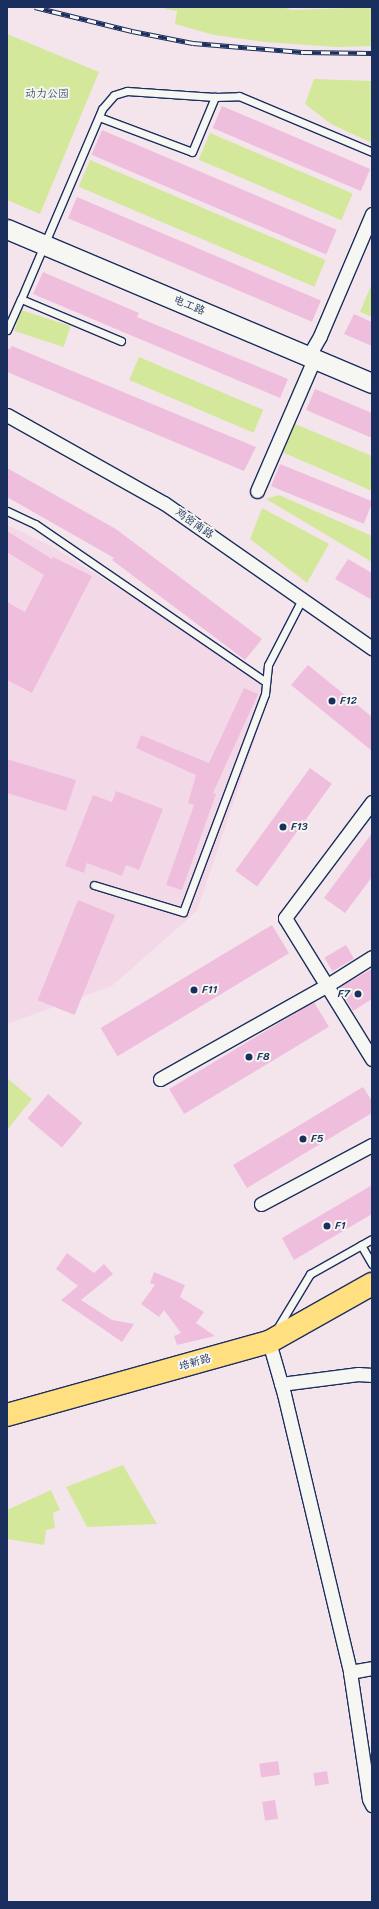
<!DOCTYPE html>
<html>
<head>
<meta charset="utf-8">
<style>
  body { margin:0 }
  #map { position:relative; width:379px; height:1909px; overflow:hidden; background:#f4e5ec; font-family:Sriracha,"LXGW WenKai TC",sans-serif }
  div>[style] { position:absolute }
  [style*='--x'] { left:calc(var(--x)*1px); top:calc(var(--y)*1px); width:calc(var(--w)*1px); rotate:calc(var(--a)*1deg) }
  .built>* { inset:0; background:#f3d9e8 }
  .green>* { inset:0; background:#d4e89c; transform-origin:0 0 }
  .building>* { inset:0; background:#f0bedd; transform-origin:0 0 }
  .roads { filter:drop-shadow(1px 0 #1b2f5e) drop-shadow(-1px 0 #1b2f5e) drop-shadow(0 1px #1b2f5e) drop-shadow(0 -1px #1b2f5e) }
  .lane>* { height:7px; margin:-3.5px; padding:0 3.5px; transform-origin:3.5px; border-radius:3.5px; background:#f6f6f2 }
  .street>* { height:13px; margin:-6.5px; padding:0 6.5px; transform-origin:6.5px; border-radius:6.5px; background:#f6f6f2 }
  .secondary>* { height:19px; margin:-9.5px; padding:0 9.5px; transform-origin:9.5px; border-radius:9.5px; background:#f6f6f2 }
  .highway>* { height:22px; margin:-11px; padding:0 11px; transform-origin:11px; border-radius:11px; background:#ffdf80 }
  .rail>* { height:4.5px; margin-top:-2.25px; transform-origin:0; background:repeating-linear-gradient(90deg,#f6f6f2 0 9px,#1b2f5e 0 18px); box-sizing:border-box; border-block:1px solid #1b2f5e }
  .dots>* { width:11px; height:11px; translate:-50% -50%; box-sizing:border-box; border:2px solid #f6f6f2; border-radius:50% }
  span { translate:-50% -50%; white-space:nowrap; text-align:center; line-height:1.15; -webkit-text-stroke:4px #f6f6f2; paint-order:stroke }
  .park-label { font-size:11px; color:#40546a }
  .street-label { font-size:11px; color:#1b2f5e }
  .poi-label { font-size:11px; color:#1b2f5e }
  .left { translate:0 -50%; text-align:left }
  .right { translate:-100% -50%; text-align:right }
  .frame { position:absolute; inset:0; border:8px solid #1b2f5e; pointer-events:none }
</style>
</head>
<body>
<div id="map">
  <div class="built">
    <div style="clip-path:polygon(7px 525px,51px 546px,273px 685px,197px 911px,112px 986px,7px 1024px)"></div>
  </div>
  <div class="green">
    <div style="clip-path:polygon(165px 7px,282px 7px,293px 10px,372px 7px,372px 46px,336px 47px,265px 42px,214px 35px,175px 24px,177px 11px,165px 9px)"></div>
    <div style="clip-path:polygon(7px 34px,99px 72px,40px 214px,7px 200px)"></div>
    <div style="clip-path:polygon(314px 79px,372px 81px,372px 143px,331px 124px,305px 104px)"></div>
    <div style="left:210px;top:133px;width:155px;height:29px;rotate:23deg"></div>
    <div style="left:90px;top:160px;width:256px;height:29px;rotate:23deg"></div>
    <div style="clip-path:polygon(372px 283px,372px 317px,360px 312px)"></div>
    <div style="left:21px;top:310px;width:52px;height:22px;rotate:18deg"></div>
    <div style="left:139px;top:357px;width:135px;height:25px;rotate:23deg"></div>
    <div style="clip-path:polygon(295px 424px,372px 456px,372px 491px,282px 452px)"></div>
    <div style="clip-path:polygon(279px 495px,372px 536px,372px 562px,266px 499px)"></div>
    <div style="clip-path:polygon(262px 508px,329px 544px,307px 583px,250px 539px)"></div>
    <div style="clip-path:polygon(7px 1078px,32px 1099px,7px 1130px)"></div>
    <div style="clip-path:polygon(123px 1465px,157px 1524px,87px 1527px,66px 1487px)"></div>
    <div style="clip-path:polygon(51px 1490px,60px 1510px,53px 1513px,55px 1528px,46px 1530px,44px 1545px,7px 1539px,7px 1510px)"></div>
  </div>
  <div class="building">
    <div style="left:222px;top:106px;width:161px;height:24px;rotate:23deg"></div>
    <div style="left:102px;top:130px;width:255px;height:27px;rotate:23deg"></div>
    <div style="left:77px;top:197px;width:265px;height:23px;rotate:23deg"></div>
    <div style="clip-path:polygon(43px 272px,139px 313px,137px 317px,288px 379px,280px 398px,33px 294px)"></div>
    <div style="clip-path:polygon(354px 314px,372px 322px,372px 346px,344px 334px)"></div>
    <div style="clip-path:polygon(12px 346px,256px 447px,244px 471px,7px 372px,7px 348px,10px 349px)"></div>
    <div style="clip-path:polygon(315px 389px,372px 413px,372px 438px,306px 410px)"></div>
    <div style="left:280px;top:464px;width:100px;height:24px;rotate:22deg"></div>
    <div style="clip-path:polygon(7px 468px,116px 529px,262px 639px,245px 660px,112px 560px,114px 558px,7px 497px)"></div>
    <div style="clip-path:polygon(7px 531px,52px 559px,53px 557px,92px 576px,32px 693px,7px 680px,7px 602px,25px 612px,44px 575px,7px 552px)"></div>
    <div style="clip-path:polygon(348px 559px,372px 573px,372px 600px,335px 579px)"></div>
    <div style="clip-path:polygon(308px 665px,372px 717px,372px 751px,291px 685px)"></div>
    <div style="clip-path:polygon(244px 688px,258px 694px,213px 793px,216px 794px,182px 890px,166px 885px,194px 805px,188px 803px,196px 775px,136px 748px,141px 735px,209px 763px)"></div>
    <div style="clip-path:polygon(7px 759px,76px 780px,66px 811px,7px 793px)"></div>
    <div style="left:310px;top:768px;width:27px;height:127px;rotate:36deg"></div>
    <div style="clip-path:polygon(116px 791px,163px 809px,139px 870px,126px 865px,122px 876px,87px 863px,84px 873px,65px 866px,93px 795px,112px 802px)"></div>
    <div style="clip-path:polygon(372px 833px,372px 877px,345px 913px,324px 898px)"></div>
    <div style="left:78px;top:900px;width:40px;height:108px;rotate:22deg"></div>
    <div style="left:272px;top:925px;width:33px;height:200px;rotate:59deg"></div>
    <div style="left:346px;top:945px;width:16px;height:25px;rotate:60deg"></div>
    <div style="clip-path:polygon(372px 969px,372px 999px,353px 1011px,340px 989px,341px 986px)"></div>
    <div style="left:314px;top:1002px;width:29px;height:169px;rotate:59deg"></div>
    <div style="clip-path:polygon(363px 1087px,372px 1101px,372px 1113px,247px 1188px,233px 1165px)"></div>
    <div style="left:48px;top:1094px;width:45px;height:32px;rotate:40deg"></div>
    <div style="clip-path:polygon(372px 1185px,372px 1214px,294px 1260px,282px 1238px)"></div>
    <div style="clip-path:polygon(67px 1253px,94px 1273px,104px 1264px,113px 1274px,81px 1300px,112px 1320px,134px 1324px,122px 1342px,61px 1300px,78px 1286px,56px 1269px)"></div>
    <div style="clip-path:polygon(154px 1272px,185px 1285px,180px 1297px,204px 1312px,196px 1323px,215px 1336px,177px 1345px,174px 1336px,181px 1333px,164px 1310px,159px 1317px,141px 1304px,155px 1285px,150px 1283px)"></div>
    <div style="left:278px;top:1761px;width:14px;height:19px;rotate:82deg"></div>
    <div style="left:327px;top:1771px;width:13px;height:14px;rotate:81deg"></div>
    <div style="left:275px;top:1800px;width:19px;height:13px;rotate:81deg"></div>
  </div>
  <div class="roads">
    <div class="lane">
      <div style="--x:99;--y:117;--w:99;--a:20.6"></div>
      <div style="--x:192;--y:152;--w:60;--a:-67.3"></div>
      <div style="--x:7;--y:330;--w:34;--a:-66"></div>
      <div style="--x:121;--y:341;--w:108;--a:-157.2"></div>
      <div style="--x:21;--y:299;--w:207;--a:-66.9"></div>
      <div style="--x:102;--y:109;--w:18;--a:-49"></div>
      <div style="--x:114;--y:95;--w:14;--a:-17"></div>
      <div style="--x:127;--y:91;--w:88;--a:3.9"></div>
      <div style="--x:215;--y:97;--w:24;--a:-2"></div>
      <div style="--x:239;--y:96;--w:144;--a:22.8"></div>
      <div style="--x:7;--y:511;--w:31;--a:25"></div>
      <div style="--x:35;--y:524;--w:280;--a:34.4"></div>
      <div style="--x:94;--y:885;--w:93;--a:16.9"></div>
      <div style="--x:183;--y:912;--w:233;--a:-69.4"></div>
      <div style="--x:265;--y:694;--w:29;--a:-84"></div>
      <div style="--x:268;--y:665;--w:74;--a:-62.7"></div>
      <div style="--x:361;--y:1245;--w:22;--a:60"></div>
      <div style="--x:275;--y:1332;--w:68;--a:-58.9"></div>
      <div style="--x:310;--y:1274;--w:71;--a:-29.4"></div>
    </div>
    <div class="street">
      <div style="--x:308;--y:357;--w:24;--a:-60"></div>
      <div style="--x:320;--y:336;--w:133;--a:-66.9"></div>
      <div style="--x:7;--y:415;--w:180;--a:29.3"></div>
      <div style="--x:164;--y:503;--w:254;--a:34.9"></div>
      <div style="--x:257;--y:491;--w:144;--a:-66.6"></div>
      <div style="--x:372;--y:802;--w:145;--a:126.9"></div>
      <div style="--x:285;--y:918;--w:166;--a:58.3"></div>
      <div style="--x:160;--y:1079;--w:190;--a:-29.3"></div>
      <div style="--x:326;--y:986;--w:54;--a:-32.2"></div>
      <div style="--x:261;--y:1204;--w:126;--a:-28"></div>
      <div style="--x:269;--y:1342;--w:54;--a:73.9"></div>
      <div style="--x:284;--y:1394;--w:286;--a:76.6"></div>
      <div style="--x:350;--y:1672;--w:128;--a:81.5"></div>
      <div style="--x:369;--y:1799;--w:7;--a:63"></div>
      <div style="--x:281;--y:1384;--w:78;--a:-7.4"></div>
      <div style="--x:358;--y:1374;--w:14;--a:4"></div>
      <div style="--x:350;--y:1672;--w:22;--a:-10"></div>
    </div>
    <div class="secondary">
      <div style="--x:7;--y:229;--w:396;--a:22.9"></div>
    </div>
    <div class="highway">
      <div style="--x:7;--y:1415;--w:272;--a:-15.6"></div>
      <div style="--x:269;--y:1342;--w:118;--a:-29.4"></div>
    </div>
  </div>
  <div class="rail">
    <div style="--x:35;--y:7;--w:100;--a:13.9"></div>
    <div style="--x:132;--y:31;--w:62;--a:11.1"></div>
    <div style="--x:193;--y:43;--w:110;--a:4.7"></div>
    <div style="--x:303;--y:52;--w:69;--a:0.8"></div>
  </div>
  <div class="dots">
    <div style="left:332px;top:701px;background:#1b2f5e"></div>
    <div style="left:283px;top:827px;background:#1b2f5e"></div>
    <div style="left:194px;top:990px;background:#1b2f5e"></div>
    <div style="left:358px;top:994px;background:#1b2f5e"></div>
    <div style="left:249px;top:1057px;background:#1b2f5e"></div>
    <div style="left:303px;top:1139px;background:#1b2f5e"></div>
    <div style="left:327px;top:1226px;background:#1b2f5e"></div>
  </div>
  <div class="park-label">
    <span style="left:47px;top:94px">动力公园</span>
  </div>
  <div class="street-label">
    <span style="left:189px;top:306px;rotate:23deg">电工路</span>
    <span style="left:194px;top:524px;rotate:35deg">鸡密南路</span>
    <span style="left:195px;top:1363px;rotate:-16deg">培新路</span>
  </div>
  <div class="poi-label">
    <span class="left" style="left:340px;top:701px">F12</span>
    <span class="left" style="left:291px;top:827px">F13</span>
    <span class="left" style="left:202px;top:990px">F11</span>
    <span class="right" style="left:350px;top:994px">F7</span>
    <span class="left" style="left:257px;top:1057px">F8</span>
    <span class="left" style="left:311px;top:1139px">F5</span>
    <span class="left" style="left:335px;top:1226px">F1</span>
  </div>
  <div class="frame"></div>
</div>
</body>
</html>
